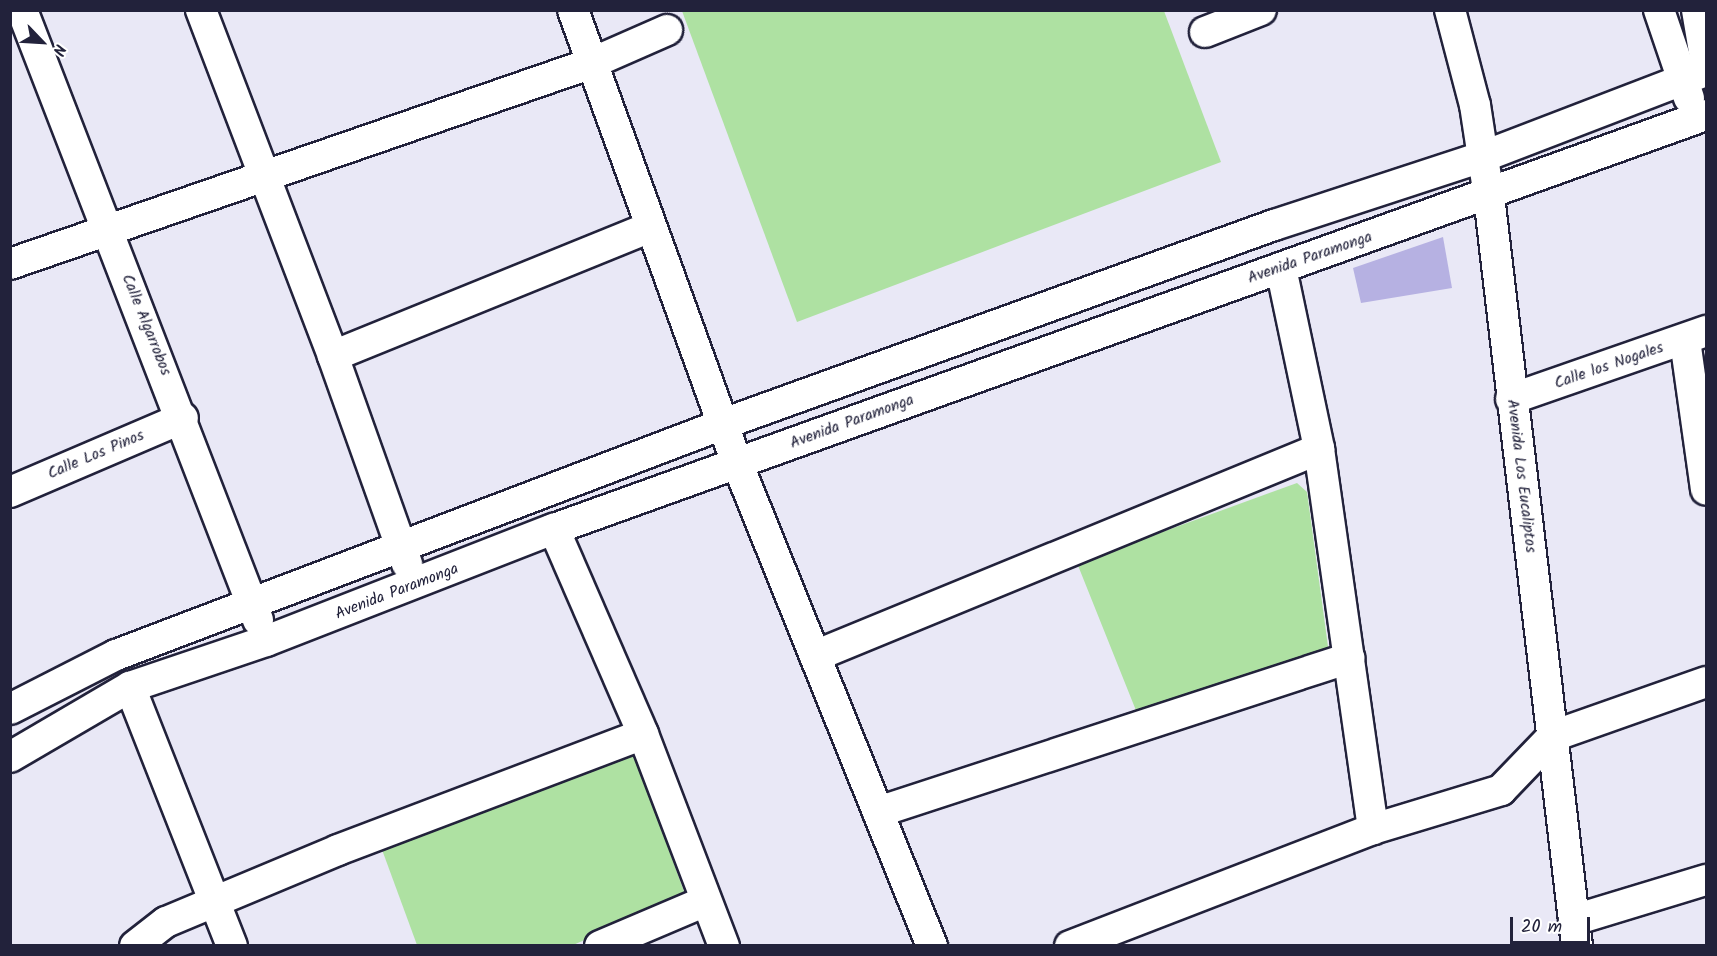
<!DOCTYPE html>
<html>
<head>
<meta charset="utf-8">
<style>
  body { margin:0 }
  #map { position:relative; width:1717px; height:956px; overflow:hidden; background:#e9e8f6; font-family:Kalam,sans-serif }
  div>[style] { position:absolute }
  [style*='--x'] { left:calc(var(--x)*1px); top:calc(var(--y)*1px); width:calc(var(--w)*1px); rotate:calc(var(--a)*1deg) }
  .green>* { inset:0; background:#aee1a2 }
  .building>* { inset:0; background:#b6b1e2 }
  .roads { filter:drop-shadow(2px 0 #22223b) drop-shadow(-2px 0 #22223b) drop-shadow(0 2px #22223b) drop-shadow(0 -2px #22223b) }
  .minor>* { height:30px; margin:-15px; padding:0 15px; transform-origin:15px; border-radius:15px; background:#fff }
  span { translate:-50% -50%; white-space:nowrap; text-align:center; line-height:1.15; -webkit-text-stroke:4.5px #fff; paint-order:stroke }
  .street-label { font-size:16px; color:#22223b }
  .frame { position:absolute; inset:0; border:12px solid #22223b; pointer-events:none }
  .north { position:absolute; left:12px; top:12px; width:60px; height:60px; -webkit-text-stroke:4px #fff; paint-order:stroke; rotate:115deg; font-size:16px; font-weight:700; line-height:24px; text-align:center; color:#22223b }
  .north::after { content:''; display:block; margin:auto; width:21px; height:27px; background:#22223b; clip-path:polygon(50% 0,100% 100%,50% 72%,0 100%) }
  .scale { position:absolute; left:1510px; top:917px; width:80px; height:27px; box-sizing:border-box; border:3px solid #22223b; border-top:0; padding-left:8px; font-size:18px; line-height:21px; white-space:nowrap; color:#22223b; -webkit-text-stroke:4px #fff; paint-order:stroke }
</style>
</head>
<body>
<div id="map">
  <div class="green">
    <div style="clip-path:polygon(682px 11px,1164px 11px,1221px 162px,797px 322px)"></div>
    <div style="clip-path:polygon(1297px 483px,1307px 492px,1329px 654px,1141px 723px,1077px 563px)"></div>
    <div style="clip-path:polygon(632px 748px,686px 897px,573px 945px,417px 945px,381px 847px)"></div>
  </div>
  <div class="building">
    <div style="clip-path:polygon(1443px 237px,1452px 288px,1361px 303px,1353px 268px)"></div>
  </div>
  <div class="roads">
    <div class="minor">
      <div style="--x:22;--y:10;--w:654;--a:68.85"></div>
      <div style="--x:201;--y:10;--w:370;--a:69.1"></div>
      <div style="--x:333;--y:356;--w:221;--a:70.4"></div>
      <div style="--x:573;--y:10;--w:484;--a:70.1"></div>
      <div style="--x:738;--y:465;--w:519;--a:68.03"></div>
      <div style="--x:1450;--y:10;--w:98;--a:75.3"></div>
      <div style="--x:1475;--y:105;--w:92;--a:81.3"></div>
      <div style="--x:1489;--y:196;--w:755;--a:83.31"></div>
      <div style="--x:1659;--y:10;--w:93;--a:71.2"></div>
      <div style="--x:1697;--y:10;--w:54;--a:80.4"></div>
      <div style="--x:1205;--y:32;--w:60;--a:-21.4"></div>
      <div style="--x:10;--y:264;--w:616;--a:-19.05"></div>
      <div style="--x:592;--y:63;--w:82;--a:-23.7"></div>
      <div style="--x:1281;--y:268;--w:185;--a:78.1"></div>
      <div style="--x:1319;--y:449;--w:384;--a:81.9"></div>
      <div style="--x:1685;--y:340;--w:151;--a:82"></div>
      <div style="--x:333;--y:356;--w:342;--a:-22.1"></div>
      <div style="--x:1511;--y:399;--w:207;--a:-19.2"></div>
      <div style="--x:10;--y:492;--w:188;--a:-23.2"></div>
      <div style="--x:554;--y:529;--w:223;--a:66.5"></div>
      <div style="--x:643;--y:734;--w:227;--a:69.1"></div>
      <div style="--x:815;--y:656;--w:545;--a:-22.33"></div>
      <div style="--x:130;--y:687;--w:278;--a:68.5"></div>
      <div style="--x:10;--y:709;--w:119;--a:-27"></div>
      <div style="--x:116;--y:655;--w:649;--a:-20.83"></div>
      <div style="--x:723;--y:424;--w:586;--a:-19.86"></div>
      <div style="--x:1274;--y:225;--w:219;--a:-18.1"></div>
      <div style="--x:1482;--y:157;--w:240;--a:-21"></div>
      <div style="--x:10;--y:757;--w:139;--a:-30.3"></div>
      <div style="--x:130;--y:687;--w:144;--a:-18.7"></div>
      <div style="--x:266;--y:641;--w:309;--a:-21.3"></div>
      <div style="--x:554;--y:529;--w:1224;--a:-19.77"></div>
      <div style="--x:878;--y:812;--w:496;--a:-18.1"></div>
      <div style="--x:1574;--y:920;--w:138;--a:-16.9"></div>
      <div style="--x:135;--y:946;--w:39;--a:-38"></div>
      <div style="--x:166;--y:922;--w:186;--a:-22.7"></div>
      <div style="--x:338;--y:850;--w:326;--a:-20.8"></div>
      <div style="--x:600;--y:946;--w:115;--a:-23"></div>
      <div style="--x:1070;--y:946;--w:325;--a:-21.1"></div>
      <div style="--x:1373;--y:829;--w:134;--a:-16.9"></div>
      <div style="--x:1501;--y:790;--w:75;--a:-46.1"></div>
      <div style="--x:1553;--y:736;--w:162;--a:-19.4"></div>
    </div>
  </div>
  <div class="street-label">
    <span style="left:1310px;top:258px;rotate:-19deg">Avenida Paramonga</span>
    <span style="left:146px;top:325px;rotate:68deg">Calle Algarrobos</span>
    <span style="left:1609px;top:366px;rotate:-19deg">Calle los Nogales</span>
    <span style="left:852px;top:422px;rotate:-20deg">Avenida Paramonga</span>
    <span style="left:96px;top:455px;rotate:-23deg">Calle Los Pinos</span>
    <span style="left:1521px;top:476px;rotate:83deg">Avenida Los Eucaliptos</span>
    <span style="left:397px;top:592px;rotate:-21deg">Avenida Paramonga</span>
  </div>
  <div class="frame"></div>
  <div class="north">N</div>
  <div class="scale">20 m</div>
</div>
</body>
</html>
